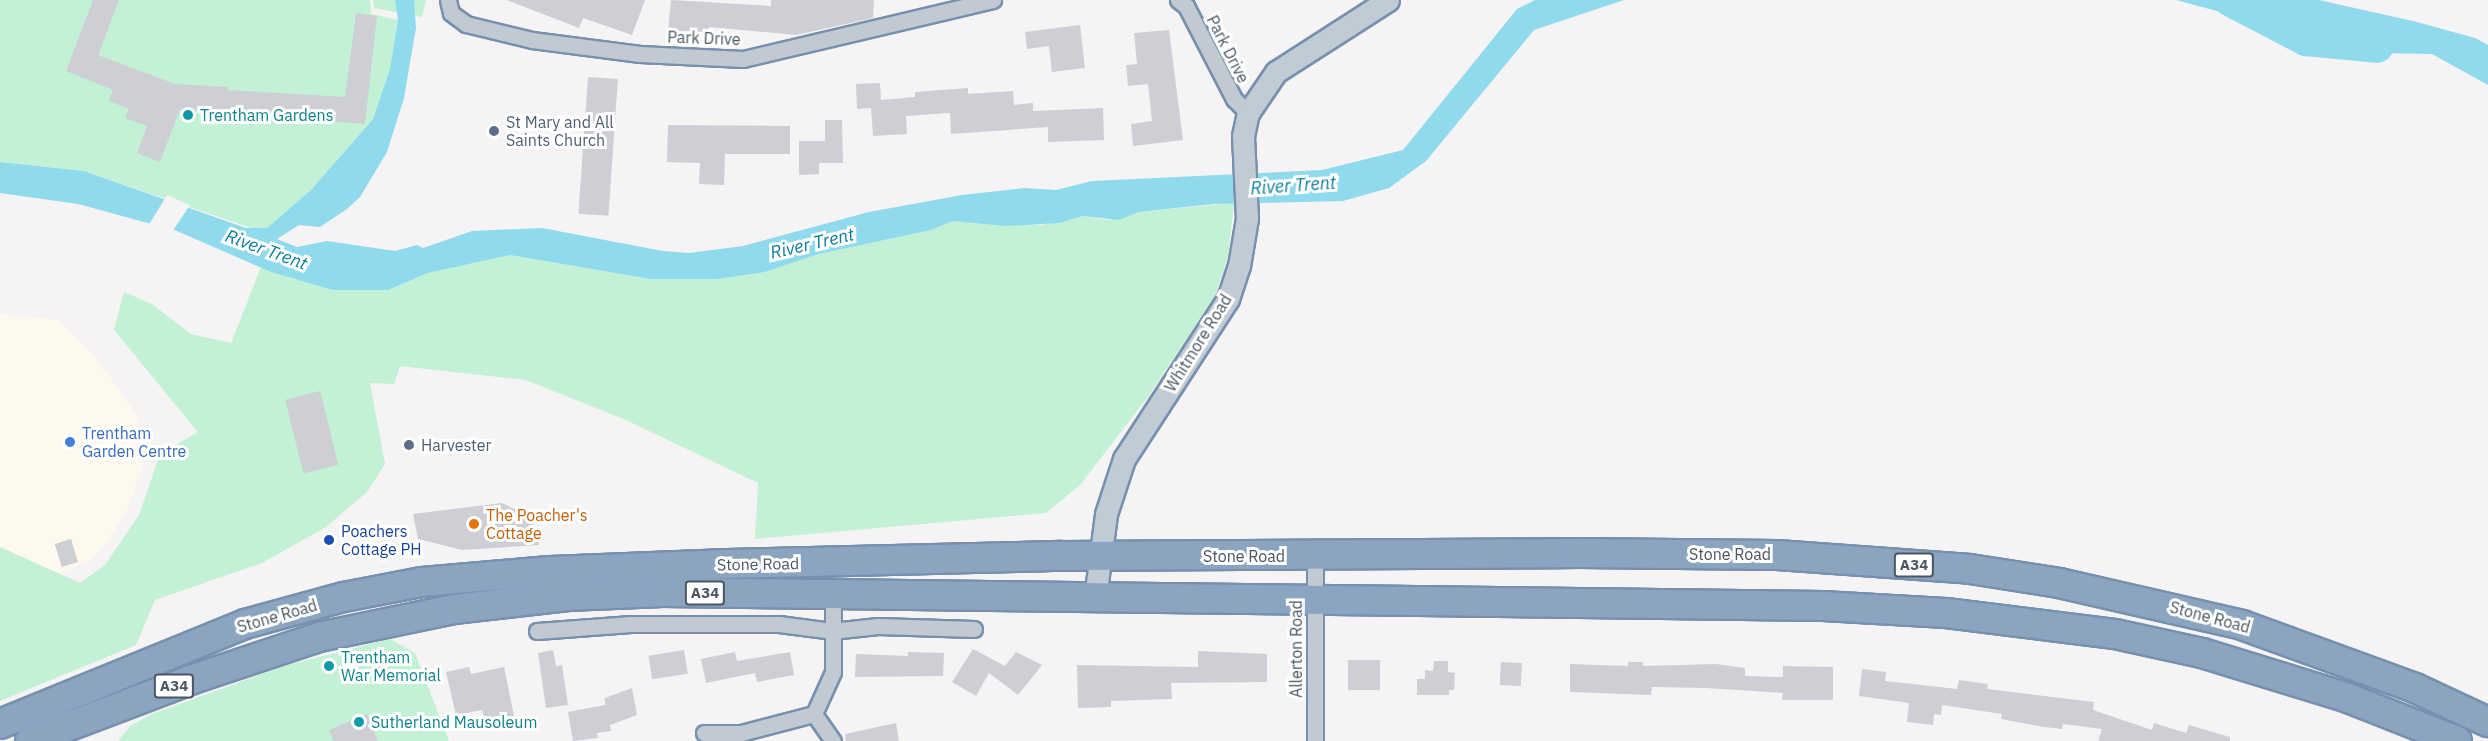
<!DOCTYPE html>
<html>
<head>
<meta charset="utf-8">
<style>
  body { margin:0 }
  #map { position:relative; width:2488px; height:741px; overflow:hidden; background:#f5f3f3; font-family:"IBM Plex Sans",sans-serif }
  div>[style] { position:absolute }
  [style*='--x'] { left:calc(var(--x)*1px); top:calc(var(--y)*1px); width:calc(var(--w)*1px); rotate:calc(var(--a)*1deg) }
  .commercial>* { inset:0; background:#fdf9ef }
  .green>* { inset:0; background:#c3f1d5 }
  .water>* { inset:0; background:#90daee }
  .pier>* { inset:0; background:#f5f3f3 }
  .river>* { height:34px; margin:-17px; padding:0 17px; transform-origin:17px; border-radius:17px; background:#90daee }
  .building>* { inset:0; background:#cdcfd5; transform-origin:0 0 }
  .roads { filter:drop-shadow(2px 0 #7690ad) drop-shadow(-2px 0 #7690ad) drop-shadow(0 2px #7690ad) drop-shadow(0 -2px #7690ad) }
  .street>* { height:15px; margin:-7.5px; padding:0 7.5px; transform-origin:7.5px; border-radius:7.5px; background:#c1cad2 }
  .secondary>* { height:21px; margin:-10.5px; padding:0 10.5px; transform-origin:10.5px; border-radius:10.5px; background:#c1cbd6 }
  .highway>* { height:28px; margin:-14px; padding:0 14px; transform-origin:14px; border-radius:14px; background:#8ba5c1 }
  .dots>* { width:16px; height:16px; translate:-50% -50%; box-sizing:border-box; border:3px solid #fff; border-radius:50% }
  span { translate:-50% -50%; white-space:nowrap; text-align:center; line-height:1.15; -webkit-text-stroke:6px #fff; paint-order:stroke }
  .shield-label span { padding:2px 4px; background:#fff; border:2px solid; border-radius:4px; -webkit-text-stroke-width:0 }
  .shield-label { font-size:15px; color:#4a5661; font-weight:700 }
  .street-label { font-size:16px; color:#4a5661 }
  .culture-label { font-size:16px; color:#0d838f }
  .left { translate:0 -50%; text-align:left }
  .service-label { font-size:16px; color:#4e5e75 }
  .shop-label { font-size:16px; color:#366cbe }
  .food-label { font-size:16px; color:#c56008 }
  .transit-label { font-size:16px; color:#164399 }
  .water-label { font-size:18px; color:#0c7c9b; font-style:italic }
</style>
</head>
<body>
<div id="map">
  <div class="commercial">
    <div style="clip-path:polygon(0 314px,58px 320px,97px 359px,138px 416px,142px 468px,129px 506px,108px 542px,91px 560px,59px 574px,0 547px)"></div>
  </div>
  <div class="green">
    <div style="clip-path:polygon(0 0,370px 0,371px 14px,398px 20px,390px 70px,373px 119px,311px 190px,267px 228px,254px 229px,84px 171px,0 162px)"></div>
    <div style="clip-path:polygon(373px 0,426px 0,422px 17px,374px 8px)"></div>
    <div style="clip-path:polygon(1234px 203px,1228px 256px,1216px 294px,1147px 398px,1080px 485px,1046px 513px,755px 539px,758px 483px,626px 420px,526px 380px,400px 366px,394px 384px,370px 383px,385px 464px,367px 492px,326px 527px,262px 563px,155px 600px,136px 645px,0 701px,0 547px,80px 583px,105px 565px,139px 515px,160px 454px,198px 432px,114px 330px,124px 292px,152px 304px,191px 334px,231px 343px,261px 267px,293px 279px,388px 290px,428px 273px,510px 255px,650px 279px,717px 279px,765px 272px,819px 254px,931px 230px,953px 221px,1041px 225px,1083px 216px,1109px 220px,1139px 212px)"></div>
    <div style="clip-path:polygon(390px 639px,415px 653px,449px 741px,118px 741px,130px 726px,152px 714px,284px 666px)"></div>
  </div>
  <div class="water">
    <div style="clip-path:polygon(395px 0,414px 0,416px 28px,404px 98px,387px 152px,360px 197px,347px 209px,320px 227px,299px 225px,277px 239px,297px 247px,327px 241px,395px 251px,417px 245px,423px 248px,472px 231px,542px 228px,663px 251px,689px 253px,743px 246px,869px 212px,962px 195px,1025px 188px,1056px 190px,1092px 181px,1322px 170px,1403px 150px,1517px 9px,1535px 0,1624px 0,1534px 30px,1426px 161px,1389px 188px,1343px 201px,1214px 204px,1139px 212px,1118px 220px,1083px 216px,1059px 223px,1006px 226px,953px 221px,931px 230px,819px 254px,765px 272px,717px 279px,650px 279px,510px 255px,428px 273px,388px 290px,333px 290px,271px 272px,177px 231px,78px 204px,0 193px,0 162px,84px 171px,246px 228px,267px 228px,311px 190px,373px 119px,390px 69px,398px 20px)"></div>
    <div style="clip-path:polygon(2176px 0,2319px 0,2417px 22px,2475px 38px,2488px 45px,2488px 85px,2432px 54px,2373px 53px)"></div>
  </div>
  <div class="pier">
    <div style="clip-path:polygon(167px 195px,190px 205px,172px 232px,148px 226px)"></div>
  </div>
  <div class="river">
    <div style="--x:2231;--y:0;--w:85;--a:27.5"></div>
    <div style="--x:2306;--y:39;--w:71;--a:5.6"></div>
  </div>
  <div class="building">
    <div style="clip-path:polygon(93px 0,119px 0,98px 55px,175px 84px,228px 87px,228px 90px,345px 97px,356px 13px,377px 16px,365px 124px,180px 109px,160px 162px,137px 153px,147px 126px,125px 118px,129px 109px,109px 101px,113px 90px,66px 71px)"></div>
    <div style="clip-path:polygon(507px 0,645px 0,632px 35px,583px 18px,579px 28px)"></div>
    <div style="clip-path:polygon(671px 0,771px 6px,771px 0,874px 0,873px 18px,796px 35px,709px 27px,708px 34px,668px 31px)"></div>
    <div style="clip-path:polygon(1080px 25px,1085px 68px,1052px 72px,1049px 46px,1027px 49px,1025px 32px)"></div>
    <div style="clip-path:polygon(1169px 30px,1183px 140px,1133px 146px,1131px 124px,1152px 121px,1148px 84px,1128px 86px,1126px 65px,1137px 64px,1134px 33px)"></div>
    <div style="left:588px;top:77px;width:30px;height:137px;rotate:4deg"></div>
    <div style="clip-path:polygon(880px 83px,881px 100px,915px 97px,915px 92px,968px 88px,968px 94px,1013px 91px,1014px 105px,1033px 103px,1033px 111px,1103px 108px,1104px 140px,1048px 142px,1048px 127px,951px 134px,950px 113px,906px 116px,907px 134px,873px 136px,871px 108px,857px 109px,856px 84px)"></div>
    <div style="clip-path:polygon(825px 120px,842px 120px,843px 163px,819px 163px,819px 174px,799px 175px,799px 141px,825px 141px)"></div>
    <div style="clip-path:polygon(668px 125px,790px 126px,790px 154px,725px 154px,724px 185px,699px 184px,700px 163px,667px 162px)"></div>
    <div style="left:320px;top:391px;width:76px;height:36px;rotate:76deg"></div>
    <div style="clip-path:polygon(502px 503px,532px 518px,539px 545px,462px 550px,418px 539px,413px 514px)"></div>
    <div style="left:71px;top:539px;width:24px;height:17px;rotate:73deg"></div>
    <div style="clip-path:polygon(973px 649px,1005px 666px,1016px 652px,1042px 665px,1018px 695px,989px 673px,976px 696px,952px 682px)"></div>
    <div style="clip-path:polygon(553px 650px,556px 666px,562px 665px,568px 705px,546px 708px,538px 653px)"></div>
    <div style="left:684px;top:650px;width:24px;height:36px;rotate:81deg"></div>
    <div style="clip-path:polygon(1198px 651px,1267px 654px,1267px 682px,1171px 683px,1172px 699px,1111px 701px,1111px 707px,1078px 708px,1077px 665px,1198px 667px)"></div>
    <div style="clip-path:polygon(735px 652px,737px 661px,790px 652px,794px 675px,757px 682px,755px 673px,706px 683px,701px 659px)"></div>
    <div style="clip-path:polygon(908px 652px,944px 653px,943px 676px,855px 677px,856px 654px,908px 656px)"></div>
    <div style="left:1348px;top:660px;width:32px;height:30px"></div>
    <div style="clip-path:polygon(1434px 661px,1448px 661px,1448px 672px,1455px 673px,1454px 690px,1449px 690px,1449px 695px,1417px 695px,1417px 679px,1425px 679px,1425px 670px,1433px 671px)"></div>
    <div style="left:1501px;top:662px;width:21px;height:23px;rotate:3deg"></div>
    <div style="clip-path:polygon(1628px 662px,1643px 662px,1643px 666px,1716px 664px,1745px 668px,1745px 676px,1783px 677px,1783px 666px,1833px 667px,1833px 700px,1782px 700px,1783px 693px,1706px 688px,1652px 687px,1651px 695px,1570px 692px,1570px 664px,1628px 666px)"></div>
    <div style="clip-path:polygon(469px 667px,471px 674px,504px 667px,514px 716px,485px 722px,482px 710px,456px 715px,446px 672px)"></div>
    <div style="clip-path:polygon(1862px 669px,1886px 672px,1885px 681px,1957px 689px,1959px 680px,1988px 684px,1987px 689px,2094px 702px,2093px 710px,2152px 730px,2154px 723px,2186px 733px,2189px 725px,2230px 737px,2230px 741px,2098px 741px,2102px 729px,2063px 724px,2062px 729px,2044px 727px,2001px 719px,2002px 714px,1942px 705px,1941px 715px,1934px 714px,1933px 725px,1907px 722px,1909px 703px,1859px 696px)"></div>
    <div style="clip-path:polygon(632px 688px,637px 715px,610px 725px,611px 731px,597px 733px,598px 738px,573px 741px,568px 712px,605px 705px,605px 698px)"></div>
    <div style="clip-path:polygon(367px 714px,378px 741px,334px 741px,329px 730px)"></div>
    <div style="clip-path:polygon(896px 723px,899px 741px,846px 741px,845px 734px)"></div>
  </div>
  <div class="roads">
    <div class="street">
      <div style="--x:448;--y:0;--w:13;--a:77"></div>
      <div style="--x:451;--y:13;--w:19;--a:36"></div>
      <div style="--x:466;--y:24;--w:68;--a:13.6"></div>
      <div style="--x:532;--y:40;--w:109;--a:7.4"></div>
      <div style="--x:640;--y:54;--w:103;--a:2.8"></div>
      <div style="--x:743;--y:59;--w:257;--a:-13.3"></div>
      <div style="--x:1178;--y:0;--w:10;--a:37"></div>
      <div style="--x:1186;--y:6;--w:105;--a:62.7"></div>
      <div style="--x:1234;--y:99;--w:20;--a:45"></div>
      <div style="--x:1315;--y:556;--w:185;--a:90"></div>
      <div style="--x:537;--y:631;--w:94;--a:-4.3"></div>
      <div style="--x:631;--y:624;--w:148;--a:0"></div>
      <div style="--x:779;--y:624;--w:53;--a:7.5"></div>
      <div style="--x:832;--y:631;--w:46;--a:-6.2"></div>
      <div style="--x:878;--y:626;--w:96;--a:1.8"></div>
      <div style="--x:814;--y:714;--w:33;--a:55"></div>
      <div style="--x:704;--y:733;--w:37;--a:0"></div>
      <div style="--x:741;--y:733;--w:75;--a:-14.6"></div>
      <div style="--x:814;--y:714;--w:46;--a:-65.7"></div>
      <div style="--x:833;--y:672;--w:78;--a:-90"></div>
    </div>
    <div class="secondary">
      <div style="--x:1095;--y:598;--w:85;--a:-82.5"></div>
      <div style="--x:1106;--y:514;--w:58;--a:-71.9"></div>
      <div style="--x:1124;--y:459;--w:191;--a:-57"></div>
      <div style="--x:1228;--y:299;--w:35;--a:-72"></div>
      <div style="--x:1239;--y:266;--w:49;--a:-80.5"></div>
      <div style="--x:1247;--y:218;--w:82;--a:-92.8"></div>
      <div style="--x:1243;--y:136;--w:24;--a:-78"></div>
      <div style="--x:1248;--y:113;--w:50;--a:-55.7"></div>
      <div style="--x:1276;--y:72;--w:133;--a:-32.7"></div>
    </div>
    <div class="highway">
      <div style="--x:0;--y:724;--w:265;--a:-22.2"></div>
      <div style="--x:245;--y:624;--w:103;--a:-15.3"></div>
      <div style="--x:344;--y:597;--w:79;--a:-10.9"></div>
      <div style="--x:422;--y:582;--w:128;--a:-4.9"></div>
      <div style="--x:550;--y:571;--w:177;--a:-2.3"></div>
      <div style="--x:727;--y:564;--w:334;--a:-1.4"></div>
      <div style="--x:1061;--y:556;--w:518;--a:-0.33"></div>
      <div style="--x:1579;--y:553;--w:198;--a:0.6"></div>
      <div style="--x:1777;--y:555;--w:194;--a:4.1"></div>
      <div style="--x:1970;--y:569;--w:90;--a:8.9"></div>
      <div style="--x:2059;--y:583;--w:188;--a:12.9"></div>
      <div style="--x:2242;--y:625;--w:184;--a:20"></div>
      <div style="--x:2415;--y:688;--w:81;--a:25"></div>
      <div style="--x:30;--y:741;--w:174;--a:-20.8"></div>
      <div style="--x:193;--y:679;--w:133;--a:-18.4"></div>
      <div style="--x:319;--y:637;--w:138;--a:-11.7"></div>
      <div style="--x:454;--y:609;--w:115;--a:-6.5"></div>
      <div style="--x:568;--y:596;--w:95;--a:-2.4"></div>
      <div style="--x:663;--y:592;--w:1160;--a:0.69"></div>
      <div style="--x:1823;--y:606;--w:123;--a:3.3"></div>
      <div style="--x:1946;--y:613;--w:170;--a:7.1"></div>
      <div style="--x:2115;--y:634;--w:89;--a:12.3"></div>
      <div style="--x:2202;--y:653;--w:153;--a:17.1"></div>
      <div style="--x:2348;--y:698;--w:117;--a:21.5"></div>
    </div>
  </div>
  <div class="dots">
    <div style="left:188px;top:115px;background:#0f9aa8"></div>
    <div style="left:494px;top:131px;background:#5c6f8a"></div>
    <div style="left:70px;top:442px;background:#3f7fe0"></div>
    <div style="left:409px;top:445px;background:#5c6f8a"></div>
    <div style="left:474px;top:524px;background:#e8710a"></div>
    <div style="left:329px;top:540px;background:#1a4fb4"></div>
    <div style="left:329px;top:666px;background:#0f9aa8"></div>
    <div style="left:359px;top:722px;background:#0f9aa8"></div>
  </div>
  <div class="shield-label">
    <span style="left:1914px;top:565px">A34</span>
    <span style="left:705px;top:593px">A34</span>
    <span style="left:174px;top:686px">A34</span>
  </div>
  <div class="street-label">
    <span style="left:704px;top:38px;rotate:2deg">Park Drive</span>
    <span style="left:1228px;top:49px;rotate:63deg">Park Drive</span>
    <span style="left:1198px;top:343px;rotate:-58deg">Whitmore Road</span>
    <span style="left:1730px;top:554px">Stone Road</span>
    <span style="left:1244px;top:556px">Stone Road</span>
    <span style="left:758px;top:564px;rotate:-1deg">Stone Road</span>
    <span style="left:277px;top:616px;rotate:-16deg">Stone Road</span>
    <span style="left:2210px;top:617px;rotate:15deg">Stone Road</span>
    <span style="left:1296px;top:649px;rotate:-90deg">Allerton Road</span>
  </div>
  <div class="culture-label">
    <span class="left" style="left:200px;top:115px">Trentham Gardens</span>
    <span class="left" style="left:341px;top:666px">Trentham<br>War Memorial</span>
    <span class="left" style="left:371px;top:722px">Sutherland Mausoleum</span>
  </div>
  <div class="service-label">
    <span class="left" style="left:506px;top:131px">St Mary and All<br>Saints Church</span>
    <span class="left" style="left:421px;top:445px">Harvester</span>
  </div>
  <div class="shop-label">
    <span class="left" style="left:82px;top:442px">Trentham<br>Garden Centre</span>
  </div>
  <div class="food-label">
    <span class="left" style="left:486px;top:524px">The Poacher's<br>Cottage</span>
  </div>
  <div class="transit-label">
    <span class="left" style="left:341px;top:540px">Poachers<br>Cottage PH</span>
  </div>
  <div class="water-label">
    <span style="left:1293px;top:186px;rotate:-4deg">River Trent</span>
    <span style="left:812px;top:244px;rotate:-13deg">River Trent</span>
    <span style="left:266px;top:250px;rotate:20deg">River Trent</span>
  </div>
</div>
</body>
</html>
